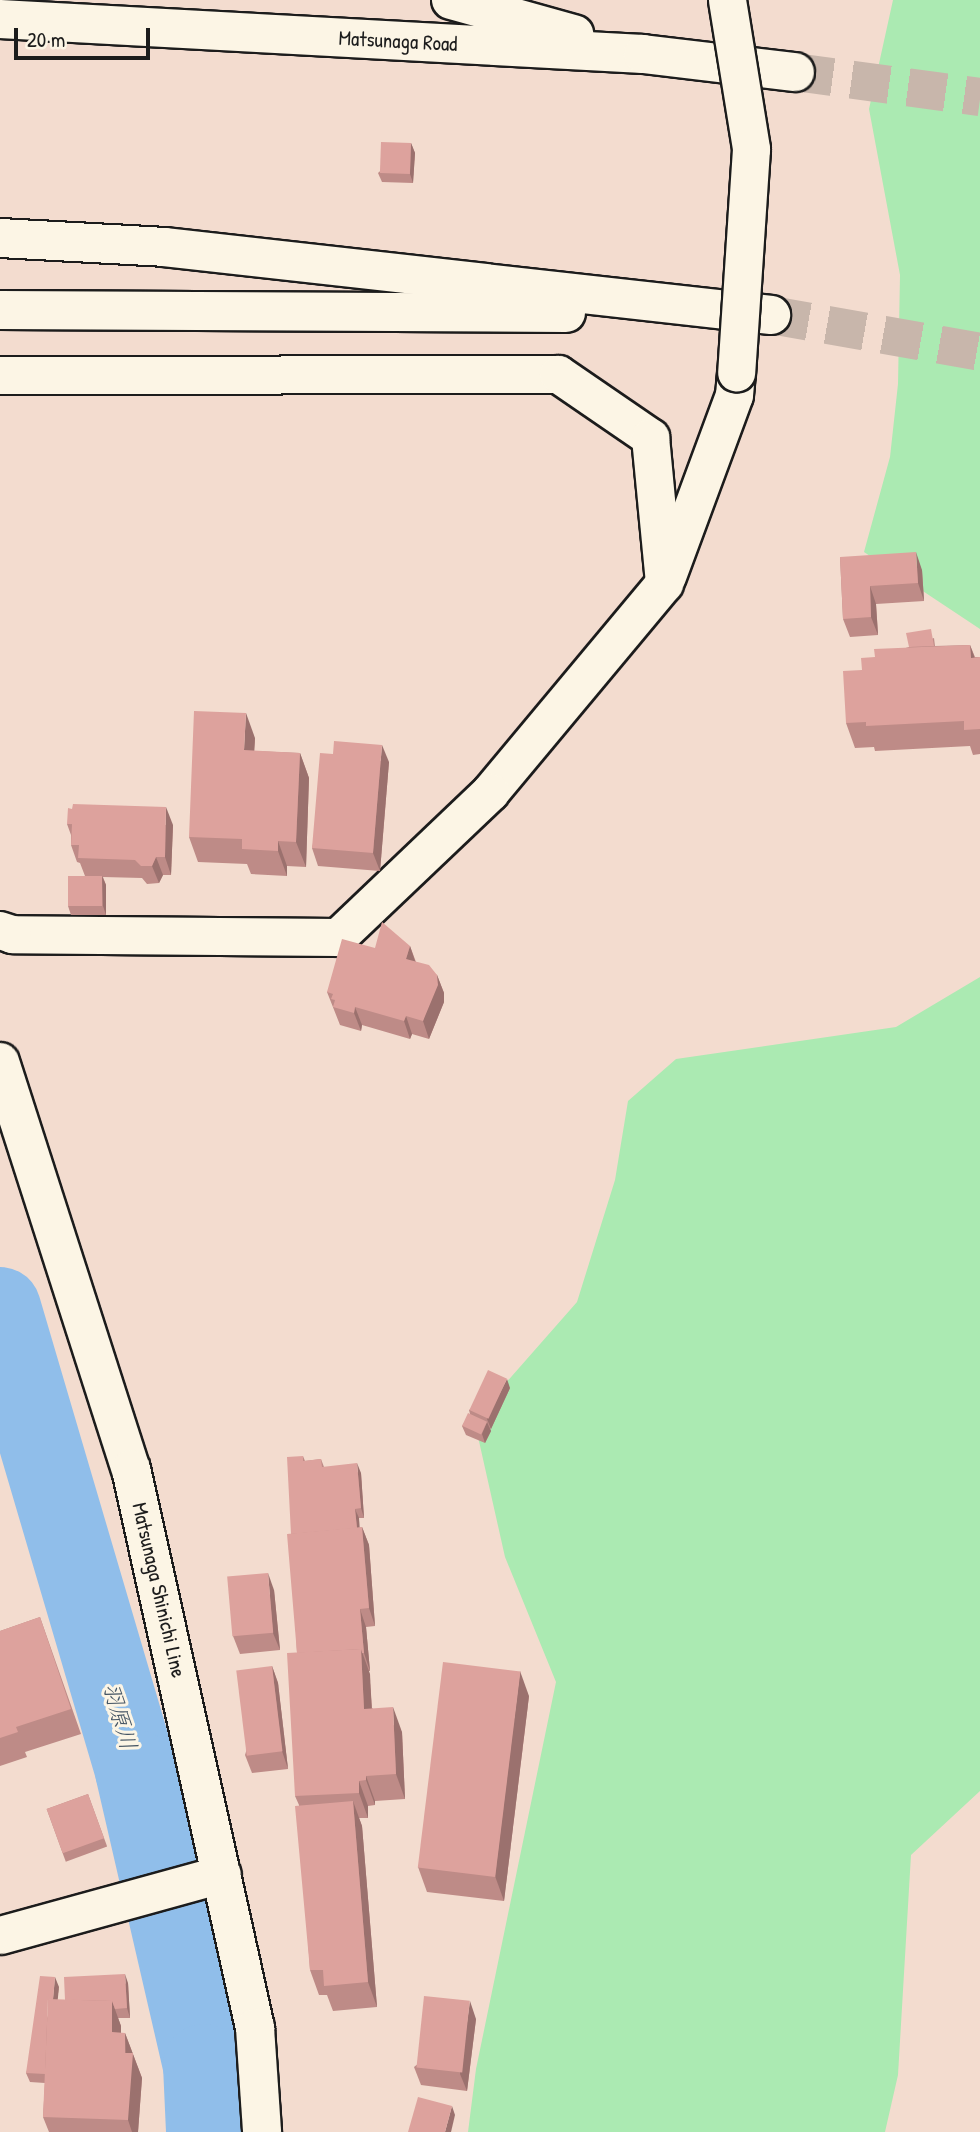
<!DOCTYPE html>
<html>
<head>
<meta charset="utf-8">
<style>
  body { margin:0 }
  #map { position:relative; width:980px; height:2132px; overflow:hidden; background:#f3dccf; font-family:"Patrick Hand","Klee One",sans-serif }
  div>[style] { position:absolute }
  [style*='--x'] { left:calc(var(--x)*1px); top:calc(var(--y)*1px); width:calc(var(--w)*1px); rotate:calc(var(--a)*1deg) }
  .green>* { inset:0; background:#abeab2 }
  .river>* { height:82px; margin:-41px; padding:0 41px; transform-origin:41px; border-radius:41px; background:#90beea }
  .trunk-tunnel>* { height:38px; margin-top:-19px; transform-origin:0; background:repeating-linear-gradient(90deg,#c8b6ab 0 38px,transparent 0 57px) }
  .roads { filter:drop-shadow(2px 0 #1c1c1c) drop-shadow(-2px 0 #1c1c1c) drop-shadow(0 2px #1c1c1c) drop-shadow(0 -2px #1c1c1c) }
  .minor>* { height:37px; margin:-18.5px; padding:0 18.5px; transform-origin:18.5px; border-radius:18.5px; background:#fcf5e5 }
  .secondary>* { height:38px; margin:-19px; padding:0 19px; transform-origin:19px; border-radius:19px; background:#fcf5e5 }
  .trunk>* { height:38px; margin:-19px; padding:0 19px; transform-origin:19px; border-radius:19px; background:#fcf5e5 }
  .bridges { filter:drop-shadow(2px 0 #1c1c1c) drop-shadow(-2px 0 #1c1c1c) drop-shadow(0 2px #1c1c1c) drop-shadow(0 -2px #1c1c1c) }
  .minor-bridge>* { height:37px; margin:-18.5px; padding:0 18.5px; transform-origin:18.5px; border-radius:18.5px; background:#fcf5e5 }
  .wall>* { inset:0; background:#be8b87; transform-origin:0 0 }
  .shaded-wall>* { inset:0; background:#9b716e }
  .building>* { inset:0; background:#dda29d; transform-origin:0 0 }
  span { translate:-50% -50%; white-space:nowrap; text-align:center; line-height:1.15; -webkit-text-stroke:6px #fcf5e5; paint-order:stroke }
  .street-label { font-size:21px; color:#1c1c1c }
  .water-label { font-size:23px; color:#455564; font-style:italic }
  .scale { position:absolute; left:14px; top:28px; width:136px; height:32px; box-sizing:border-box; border:4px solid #1c1c1c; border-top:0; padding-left:9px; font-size:21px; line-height:24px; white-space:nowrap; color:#1c1c1c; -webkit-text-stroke:5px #fcf5e5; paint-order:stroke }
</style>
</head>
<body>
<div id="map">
  <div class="green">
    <div style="clip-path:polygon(893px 0,980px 0,980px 629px,864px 552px,890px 457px,898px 384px,900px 275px,869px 109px)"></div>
    <div style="clip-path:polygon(980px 977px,980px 1791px,911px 1855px,898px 2075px,885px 2132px,468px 2132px,476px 2069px,556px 1682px,505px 1557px,474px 1419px,577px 1302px,615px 1180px,628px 1101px,676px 1059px,896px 1027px)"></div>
  </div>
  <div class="river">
    <div style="--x:0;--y:1308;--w:483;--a:73.6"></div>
    <div style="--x:136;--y:1771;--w:302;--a:77"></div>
    <div style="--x:204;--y:2065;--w:67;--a:87.4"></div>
  </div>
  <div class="trunk-tunnel">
    <div style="--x:795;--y:72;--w:187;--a:7.7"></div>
    <div style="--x:771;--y:315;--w:212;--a:10"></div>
  </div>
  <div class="roads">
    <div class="minor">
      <div style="--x:0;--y:375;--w:558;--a:-0.1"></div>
      <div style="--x:558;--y:374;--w:112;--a:34.4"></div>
      <div style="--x:650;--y:437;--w:147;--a:84.5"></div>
      <div style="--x:664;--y:583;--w:272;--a:129.8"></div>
      <div style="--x:490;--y:792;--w:210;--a:136.4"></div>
      <div style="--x:338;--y:937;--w:326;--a:-179.5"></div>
      <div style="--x:12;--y:934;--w:13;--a:-162"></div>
      <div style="--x:667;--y:576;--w:193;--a:-69.7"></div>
      <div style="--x:734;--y:395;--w:23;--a:-85"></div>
      <div style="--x:0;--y:1935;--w:230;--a:-15.4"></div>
    </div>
    <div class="secondary">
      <div style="--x:0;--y:1062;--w:428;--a:72.2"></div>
      <div style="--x:131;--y:1469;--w:573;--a:77.49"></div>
      <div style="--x:255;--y:2028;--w:104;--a:86.1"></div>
    </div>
    <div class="trunk">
      <div style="--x:451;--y:0;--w:128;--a:15.5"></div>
      <div style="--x:0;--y:19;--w:644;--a:3.12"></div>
      <div style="--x:643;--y:54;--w:153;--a:6.8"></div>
      <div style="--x:0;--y:238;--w:164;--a:3.1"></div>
      <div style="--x:164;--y:247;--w:611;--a:6.39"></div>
      <div style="--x:0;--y:310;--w:566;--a:0.3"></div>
    </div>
  </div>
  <div class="bridges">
    <div class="minor-bridge">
      <div style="--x:727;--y:0;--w:151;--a:80.8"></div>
      <div style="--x:751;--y:149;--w:224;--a:93.8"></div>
    </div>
  </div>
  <div class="wall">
    <div style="clip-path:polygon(411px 143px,415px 153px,413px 183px,382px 182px,378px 173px)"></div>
    <div style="clip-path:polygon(840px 557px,922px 570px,924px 601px,876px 604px,878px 635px,850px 637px,843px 619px)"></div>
    <div style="clip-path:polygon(934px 638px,935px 646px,970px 645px,975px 657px,980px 657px,980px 754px,973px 755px,970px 746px,875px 751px,874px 747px,855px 748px,846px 723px,875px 657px,909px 647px)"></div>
    <div style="clip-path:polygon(255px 738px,254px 751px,300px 753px,309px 778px,306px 867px,287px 866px,287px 876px,251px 874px,247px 864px,198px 862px,189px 837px)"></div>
    <div style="clip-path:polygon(333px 754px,389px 762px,380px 871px,318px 866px,312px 848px)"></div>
    <div style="clip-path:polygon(67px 824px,173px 825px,171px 875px,163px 875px,159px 883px,147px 884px,142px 878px,103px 877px,106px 885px,106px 915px,71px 915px,68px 906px,85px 876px,80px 863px,77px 862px,71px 845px,71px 835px)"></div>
    <div style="clip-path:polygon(410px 946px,416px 962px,437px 975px,444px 993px,444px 1002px,429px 1039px,412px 1034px,410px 1039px,362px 1025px,361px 1031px,340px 1025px,327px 992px,375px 948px)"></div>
    <div style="clip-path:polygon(510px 1388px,491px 1429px,490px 1428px,491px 1431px,485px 1443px,466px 1435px,462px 1426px,470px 1414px,469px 1410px)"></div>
    <div style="clip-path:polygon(303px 1456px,305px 1461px,321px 1459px,324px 1467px,361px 1473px,364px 1518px,359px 1518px,359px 1528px,362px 1527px,369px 1545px,375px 1626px,366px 1627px,370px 1671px,369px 1671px,372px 1708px,402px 1732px,405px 1799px,375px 1801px,375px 1805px,368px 1806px,368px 1818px,359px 1818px,362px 1826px,377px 2007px,333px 2011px,327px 1995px,319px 1995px,310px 1970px,299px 1805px,295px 1796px,297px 1653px,291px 1534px)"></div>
    <div style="clip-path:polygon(274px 1590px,280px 1650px,240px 1654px,233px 1636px)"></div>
    <div style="clip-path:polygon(40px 1617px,81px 1734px,25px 1752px,27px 1757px,0 1766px,0 1631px)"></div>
    <div style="clip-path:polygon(272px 1666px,278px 1683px,288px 1769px,252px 1773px,245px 1755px)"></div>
    <div style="clip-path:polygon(529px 1696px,504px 1901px,427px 1892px,418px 1867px)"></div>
    <div style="left:88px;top:1794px;width:56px;height:44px;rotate:70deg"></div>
    <div style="clip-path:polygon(128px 1983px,130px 2018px,118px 2018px,121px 2026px,121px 2033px,125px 2033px,142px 2078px,138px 2132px,49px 2132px,43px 2117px,45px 2083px,30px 2082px,26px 2073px,59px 1987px,57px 2000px,65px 2000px)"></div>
    <div style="clip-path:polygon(476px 2019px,467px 2091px,421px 2085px,414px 2067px)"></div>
  </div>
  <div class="shaded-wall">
    <div style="clip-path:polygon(411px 143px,415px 153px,413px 183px,410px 174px)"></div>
    <div style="clip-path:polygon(916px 552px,922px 570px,924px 601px,918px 583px)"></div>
    <div style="clip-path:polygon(870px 586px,876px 604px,878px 635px,871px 617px)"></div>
    <div style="clip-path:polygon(970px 645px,979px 670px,971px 658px)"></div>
    <div style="clip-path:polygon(246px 713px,255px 738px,253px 775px,244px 750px)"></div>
    <div style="clip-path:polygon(382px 745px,389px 762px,380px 871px,373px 853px)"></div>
    <div style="clip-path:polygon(300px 753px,309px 778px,306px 867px,296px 842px)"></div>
    <div style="clip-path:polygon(166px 807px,173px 825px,171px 875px,165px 857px)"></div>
    <div style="clip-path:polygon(278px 841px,287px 866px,287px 876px,278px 851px)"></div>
    <div style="clip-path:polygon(156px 857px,163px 875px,159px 883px,152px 866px)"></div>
    <div style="clip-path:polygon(102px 876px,106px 885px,106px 915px,103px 906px)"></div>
    <div style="clip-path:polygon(410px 946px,416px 964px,406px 959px)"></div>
    <div style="clip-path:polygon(437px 975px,444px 993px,444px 1002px,429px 1039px,423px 1021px)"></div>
    <div style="clip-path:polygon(355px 1007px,362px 1025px,361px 1031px,354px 1013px)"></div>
    <div style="clip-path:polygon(406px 1016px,412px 1034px,410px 1039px,404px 1021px)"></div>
    <div style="clip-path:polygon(507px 1379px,510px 1388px,491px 1429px,487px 1419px)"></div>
    <div style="clip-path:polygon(487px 1422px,491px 1431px,485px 1443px,482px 1434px)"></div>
    <div style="clip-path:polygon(357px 1463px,361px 1473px,364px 1518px,361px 1508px)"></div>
    <div style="clip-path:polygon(355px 1509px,359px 1518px,361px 1546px,358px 1537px)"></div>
    <div style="clip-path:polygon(362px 1527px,369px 1545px,375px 1626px,369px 1608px)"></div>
    <div style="clip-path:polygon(268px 1573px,274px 1590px,280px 1650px,273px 1633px)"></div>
    <div style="clip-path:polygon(360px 1609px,366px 1627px,370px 1671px,364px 1653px)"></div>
    <div style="clip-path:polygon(361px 1649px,370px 1674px,373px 1734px,364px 1709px)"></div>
    <div style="clip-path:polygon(272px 1666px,278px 1683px,288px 1769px,282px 1751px)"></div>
    <div style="clip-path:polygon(520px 1671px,529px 1696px,504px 1901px,495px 1876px)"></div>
    <div style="clip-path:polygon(393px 1707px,402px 1732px,405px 1799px,396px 1774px)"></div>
    <div style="clip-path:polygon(366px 1776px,375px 1801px,375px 1805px,366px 1780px)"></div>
    <div style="clip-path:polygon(359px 1781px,368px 1806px,368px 1818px,359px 1793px)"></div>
    <div style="clip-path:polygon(353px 1801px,362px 1826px,377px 2007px,368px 1982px)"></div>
    <div style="clip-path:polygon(125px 1974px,128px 1983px,130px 2018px,127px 2008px)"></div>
    <div style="clip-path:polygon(55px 1977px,59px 1987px,49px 2084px,46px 2074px)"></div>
    <div style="clip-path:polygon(112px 2001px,121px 2026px,121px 2057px,112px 2032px)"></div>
    <div style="clip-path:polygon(470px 2001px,476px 2019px,467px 2091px,460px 2074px)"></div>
    <div style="clip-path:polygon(125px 2033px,142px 2078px,138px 2132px,132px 2132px,128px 2120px)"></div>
    <div style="clip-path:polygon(452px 2106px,455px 2115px,451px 2132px,445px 2132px)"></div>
  </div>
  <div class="building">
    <div style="left:381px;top:142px;width:30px;height:31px;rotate:2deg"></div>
    <div style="clip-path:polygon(916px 552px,918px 583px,870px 586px,871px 617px,843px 619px,840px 557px)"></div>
    <div style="clip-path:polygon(931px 629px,934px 646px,909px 647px,906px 633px)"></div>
    <div style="clip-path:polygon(970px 645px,971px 658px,980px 657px,980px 729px,964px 730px,964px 721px,866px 726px,866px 722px,846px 723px,843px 671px,862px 670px,861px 658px,875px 657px,874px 649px)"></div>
    <div style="clip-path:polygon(194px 711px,246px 713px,244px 750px,300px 753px,296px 842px,278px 841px,278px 851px,242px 849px,242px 839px,189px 837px)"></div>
    <div style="clip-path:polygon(334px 741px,382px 745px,373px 853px,312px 848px,320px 753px,333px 754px)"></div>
    <div style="clip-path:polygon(73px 804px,166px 807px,165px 857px,156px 857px,152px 866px,141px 866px,135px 860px,78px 858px,79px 845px,71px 845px,72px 824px,67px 824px,68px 808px,72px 809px)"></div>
    <div style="left:68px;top:876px;width:34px;height:30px"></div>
    <div style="clip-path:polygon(382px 922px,410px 946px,406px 959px,429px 965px,437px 975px,438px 985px,423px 1021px,406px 1016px,404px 1021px,355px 1007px,354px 1013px,333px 1007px,335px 1000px,331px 999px,333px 994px,327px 992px,342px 939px,375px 948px)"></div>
    <div style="left:488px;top:1370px;width:21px;height:44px;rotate:25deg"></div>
    <div style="left:468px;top:1413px;width:21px;height:14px;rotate:25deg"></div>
    <div style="clip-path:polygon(303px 1456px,303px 1461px,321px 1459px,322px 1467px,357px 1463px,361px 1508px,355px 1509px,357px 1528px,291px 1534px,287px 1457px)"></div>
    <div style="clip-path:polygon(362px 1527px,369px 1608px,360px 1609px,364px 1653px,362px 1653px,361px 1649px,297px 1653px,287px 1534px)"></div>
    <div style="left:268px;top:1573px;width:60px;height:41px;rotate:85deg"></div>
    <div style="clip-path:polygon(40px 1617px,71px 1709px,16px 1727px,18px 1732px,0 1738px,0 1631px)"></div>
    <div style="clip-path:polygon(361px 1649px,364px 1709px,393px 1707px,396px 1774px,366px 1776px,366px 1780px,359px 1781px,359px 1793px,295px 1796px,287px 1653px)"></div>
    <div style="left:443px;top:1662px;width:78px;height:207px;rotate:7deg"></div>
    <div style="left:272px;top:1666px;width:86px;height:36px;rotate:83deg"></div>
    <div style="left:88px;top:1794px;width:47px;height:44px;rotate:70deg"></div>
    <div style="clip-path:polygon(353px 1801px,368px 1982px,324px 1986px,323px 1970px,310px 1970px,295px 1806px)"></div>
    <div style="clip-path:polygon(125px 1974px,127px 2008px,115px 2009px,112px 2001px,65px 2000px,64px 1977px)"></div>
    <div style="clip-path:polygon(40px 1976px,55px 1977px,53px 2000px,48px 1999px,45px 2074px,26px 2073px)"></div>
    <div style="left:424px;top:1996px;width:46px;height:72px;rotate:6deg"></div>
    <div style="clip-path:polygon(48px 1999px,112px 2001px,112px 2032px,125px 2033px,125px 2053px,133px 2053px,128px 2120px,43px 2117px)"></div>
    <div style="clip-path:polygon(418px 2097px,452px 2106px,445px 2132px,408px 2132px)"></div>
  </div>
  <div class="street-label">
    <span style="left:398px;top:41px;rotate:3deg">Matsunaga Road</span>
    <span style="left:159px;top:1590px;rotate:77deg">Matsunaga Shinichi Line</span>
  </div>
  <div class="water-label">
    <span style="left:120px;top:1716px;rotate:74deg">羽原川</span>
  </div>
  <div class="scale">20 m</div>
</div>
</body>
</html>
